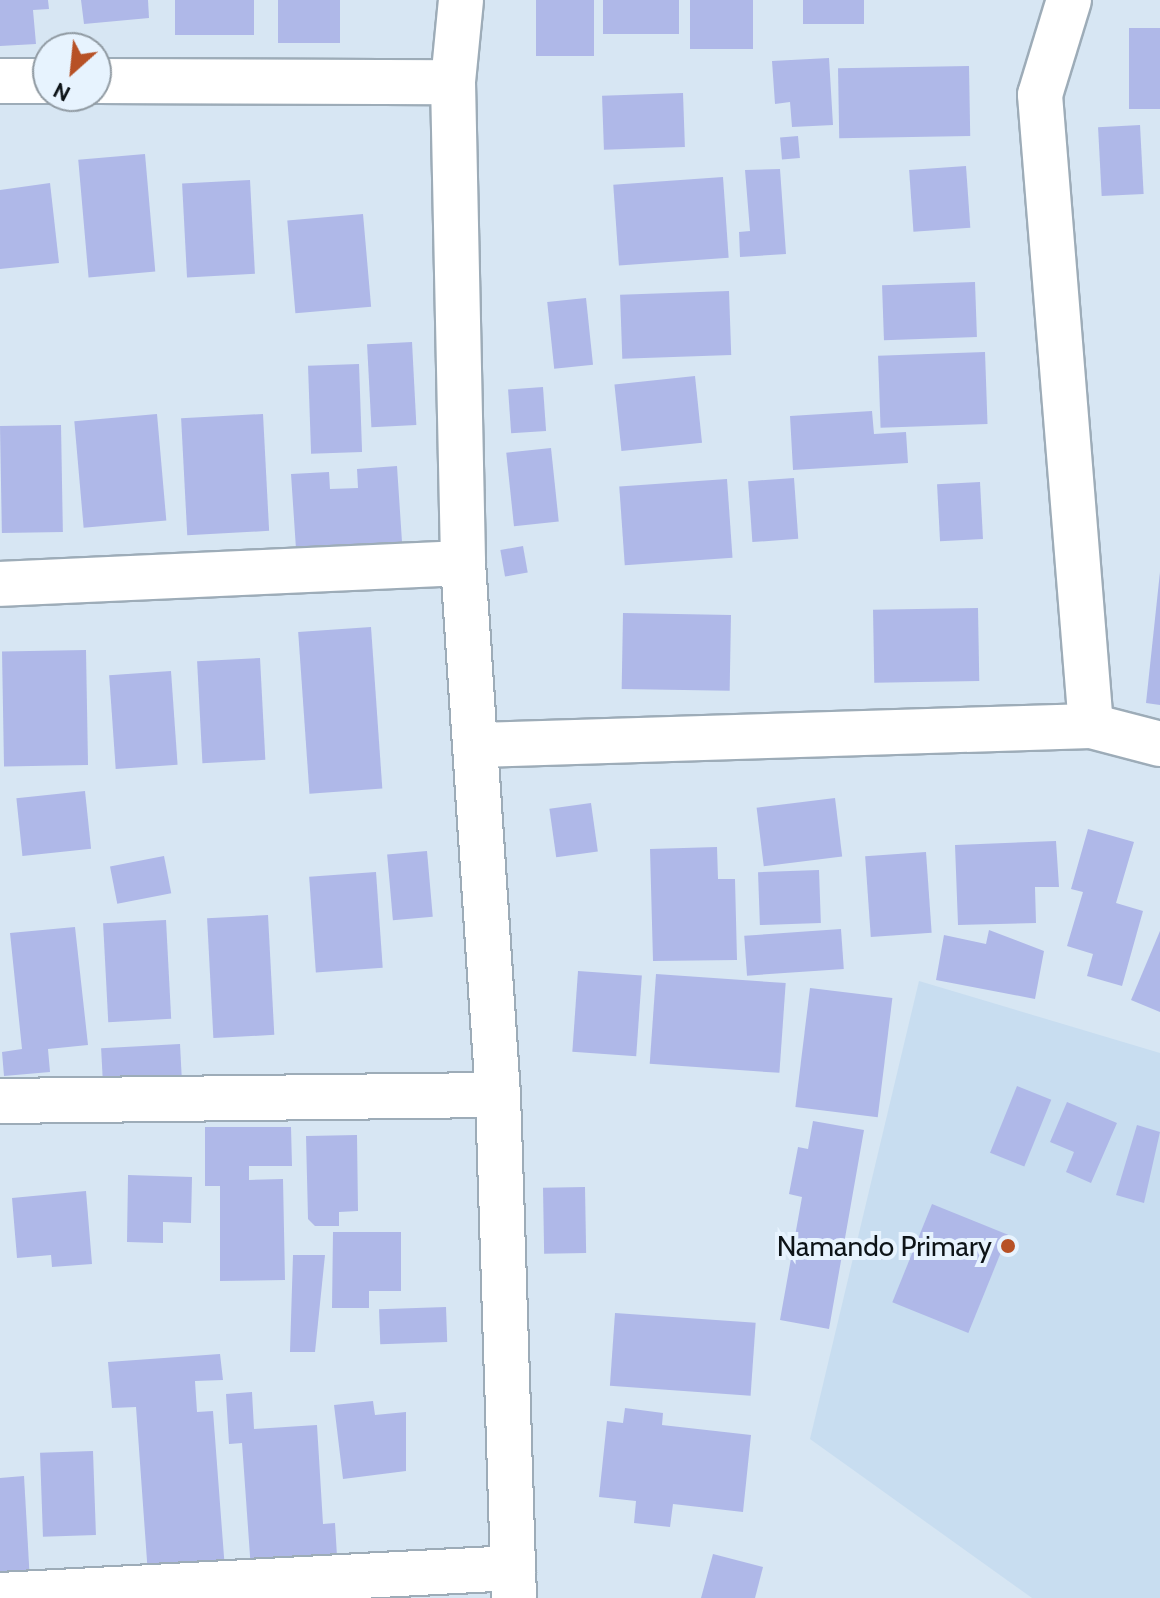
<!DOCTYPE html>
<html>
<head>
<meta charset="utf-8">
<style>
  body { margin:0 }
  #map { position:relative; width:1160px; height:1598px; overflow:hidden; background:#d7e6f3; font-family:Cabin,sans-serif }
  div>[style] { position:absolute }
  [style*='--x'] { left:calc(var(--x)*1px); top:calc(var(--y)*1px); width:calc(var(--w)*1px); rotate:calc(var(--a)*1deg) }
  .built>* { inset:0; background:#c8ddf0 }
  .building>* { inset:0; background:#afb8e8; transform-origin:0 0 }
  .roads { filter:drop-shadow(2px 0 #9dacb8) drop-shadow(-2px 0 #9dacb8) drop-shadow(0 2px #9dacb8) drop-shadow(0 -2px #9dacb8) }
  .street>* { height:44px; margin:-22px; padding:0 22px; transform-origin:22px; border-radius:22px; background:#fff }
  .dots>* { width:22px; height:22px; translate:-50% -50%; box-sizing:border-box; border:4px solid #e7f3fe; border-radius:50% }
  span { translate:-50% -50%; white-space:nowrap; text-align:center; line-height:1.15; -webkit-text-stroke:8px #e7f3fe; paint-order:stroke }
  .poi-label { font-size:28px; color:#0e1418 }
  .right { translate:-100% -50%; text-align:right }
  .north { position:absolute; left:32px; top:32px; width:80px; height:80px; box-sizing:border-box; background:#e7f3fe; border:2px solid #909aa2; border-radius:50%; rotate:207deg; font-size:22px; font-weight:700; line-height:32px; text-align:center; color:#0e1418 }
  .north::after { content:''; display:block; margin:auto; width:28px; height:36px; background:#b75126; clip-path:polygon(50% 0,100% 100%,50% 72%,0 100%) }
</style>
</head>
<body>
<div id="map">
  <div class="built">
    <div style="clip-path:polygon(919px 981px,1160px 1053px,1160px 1598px,1032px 1598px,810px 1439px)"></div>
  </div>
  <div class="building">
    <div style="clip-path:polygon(0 0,48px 0,49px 9px,33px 10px,36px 44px,0 46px)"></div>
    <div style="clip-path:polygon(81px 0,148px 0,149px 18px,84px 24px)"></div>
    <div style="left:175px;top:0;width:79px;height:35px"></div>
    <div style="left:278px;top:0;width:62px;height:43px"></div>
    <div style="left:536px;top:0;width:58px;height:56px"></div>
    <div style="left:603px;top:0;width:76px;height:34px"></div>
    <div style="left:690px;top:0;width:63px;height:49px"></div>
    <div style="left:803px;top:0;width:61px;height:24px"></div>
    <div style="left:1160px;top:28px;width:81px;height:31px;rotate:90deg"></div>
    <div style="clip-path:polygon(829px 58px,833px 125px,792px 127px,790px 102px,775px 104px,772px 61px)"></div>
    <div style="left:969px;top:66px;width:70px;height:131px;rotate:89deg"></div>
    <div style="left:683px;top:93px;width:54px;height:81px;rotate:88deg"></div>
    <div style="left:1140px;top:125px;width:69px;height:42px;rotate:87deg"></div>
    <div style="left:798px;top:136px;width:22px;height:18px;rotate:85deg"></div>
    <div style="left:145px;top:154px;width:118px;height:67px;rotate:85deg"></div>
    <div style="left:966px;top:166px;width:62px;height:57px;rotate:86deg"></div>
    <div style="clip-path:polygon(780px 169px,786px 254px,740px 257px,739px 232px,750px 231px,745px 170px)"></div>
    <div style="left:723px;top:177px;width:81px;height:110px;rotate:86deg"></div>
    <div style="left:250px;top:180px;width:94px;height:68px;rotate:87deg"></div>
    <div style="clip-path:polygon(50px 183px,59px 263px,0 269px,0 190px)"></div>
    <div style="left:363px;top:214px;width:93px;height:76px;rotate:85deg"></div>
    <div style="left:975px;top:282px;width:55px;height:93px;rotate:88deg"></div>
    <div style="left:729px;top:291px;width:64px;height:109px;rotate:88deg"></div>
    <div style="left:586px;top:298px;width:67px;height:39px;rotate:84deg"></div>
    <div style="left:412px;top:342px;width:83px;height:45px;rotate:87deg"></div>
    <div style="left:985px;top:352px;width:72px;height:107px;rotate:88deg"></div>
    <div style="left:359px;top:364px;width:88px;height:51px;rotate:88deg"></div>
    <div style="left:695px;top:376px;width:67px;height:81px;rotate:84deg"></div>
    <div style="left:543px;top:387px;width:44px;height:35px;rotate:86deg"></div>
    <div style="clip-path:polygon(872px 411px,874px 434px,906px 432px,908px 463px,793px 470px,790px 416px)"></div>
    <div style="left:157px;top:414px;width:107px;height:83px;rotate:85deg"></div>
    <div style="left:263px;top:414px;width:117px;height:82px;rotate:87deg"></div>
    <div style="left:61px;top:425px;width:107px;height:61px;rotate:89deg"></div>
    <div style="left:551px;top:448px;width:74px;height:45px;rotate:84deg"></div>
    <div style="clip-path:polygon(397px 466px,403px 557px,297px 564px,291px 474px,329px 472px,330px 489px,358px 488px,357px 469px)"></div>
    <div style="left:794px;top:478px;width:61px;height:46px;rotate:86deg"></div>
    <div style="left:727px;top:479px;width:79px;height:108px;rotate:86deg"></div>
    <div style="left:980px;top:482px;width:57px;height:43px;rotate:87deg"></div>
    <div style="left:523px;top:546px;width:27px;height:23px;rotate:80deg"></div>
    <div style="clip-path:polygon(1160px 572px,1160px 705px,1146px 703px)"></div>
    <div style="left:978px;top:608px;width:73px;height:105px;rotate:89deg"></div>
    <div style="left:623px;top:613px;width:108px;height:76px;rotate:1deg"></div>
    <div style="left:371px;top:627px;width:162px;height:73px;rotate:86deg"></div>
    <div style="left:86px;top:650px;width:115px;height:84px;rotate:89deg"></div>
    <div style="left:260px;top:658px;width:102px;height:63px;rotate:87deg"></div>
    <div style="left:171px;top:671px;width:94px;height:62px;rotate:86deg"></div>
    <div style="left:85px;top:791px;width:58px;height:69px;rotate:84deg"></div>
    <div style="left:835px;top:798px;width:59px;height:79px;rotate:83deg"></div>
    <div style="left:591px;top:803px;width:49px;height:42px;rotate:82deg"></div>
    <div style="clip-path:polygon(1088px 829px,1134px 842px,1116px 903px,1143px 911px,1122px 986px,1087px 976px,1093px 954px,1067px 946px,1083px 892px,1071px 889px)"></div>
    <div style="clip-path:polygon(1056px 841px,1059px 887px,1035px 887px,1036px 923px,958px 925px,955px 845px)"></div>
    <div style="clip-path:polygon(717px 847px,718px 879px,735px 879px,737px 960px,653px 961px,650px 849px)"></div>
    <div style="left:427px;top:851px;width:66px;height:40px;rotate:85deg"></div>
    <div style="left:926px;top:852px;width:81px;height:61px;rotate:86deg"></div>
    <div style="left:164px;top:856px;width:38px;height:55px;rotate:79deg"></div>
    <div style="left:819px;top:870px;width:53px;height:61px;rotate:88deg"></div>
    <div style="left:376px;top:872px;width:96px;height:67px;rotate:86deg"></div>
    <div style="left:268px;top:915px;width:120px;height:61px;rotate:87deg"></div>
    <div style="left:166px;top:920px;width:99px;height:63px;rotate:87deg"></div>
    <div style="clip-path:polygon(75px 927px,88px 1045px,48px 1049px,50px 1072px,4px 1076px,2px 1052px,22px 1049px,10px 933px)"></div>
    <div style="left:841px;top:929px;width:40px;height:97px;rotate:86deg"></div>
    <div style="clip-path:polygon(989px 930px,1044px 951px,1035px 999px,936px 980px,944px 935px,986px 944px)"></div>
    <div style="clip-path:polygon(1160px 931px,1160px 1012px,1131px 1000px)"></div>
    <div style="left:578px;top:971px;width:64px;height:81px;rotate:4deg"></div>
    <div style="left:656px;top:974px;width:130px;height:90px;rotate:4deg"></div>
    <div style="left:810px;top:988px;width:83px;height:120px;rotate:7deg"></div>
    <div style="left:180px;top:1044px;width:33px;height:79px;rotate:87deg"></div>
    <div style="left:1017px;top:1086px;width:37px;height:72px;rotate:22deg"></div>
    <div style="clip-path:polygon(1067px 1102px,1117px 1123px,1091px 1183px,1066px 1172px,1074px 1152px,1050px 1142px)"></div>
    <div style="clip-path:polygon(813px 1121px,864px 1130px,829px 1329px,780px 1320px,802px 1197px,789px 1194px,798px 1147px,808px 1149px)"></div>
    <div style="clip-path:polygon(1137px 1125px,1160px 1132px,1144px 1203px,1116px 1195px)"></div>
    <div style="clip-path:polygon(205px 1127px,291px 1127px,292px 1166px,249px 1166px,249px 1180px,283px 1179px,285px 1280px,220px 1281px,220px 1186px,205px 1186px)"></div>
    <div style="clip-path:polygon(357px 1135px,358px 1211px,339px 1212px,339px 1226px,315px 1226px,308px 1219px,306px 1136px)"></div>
    <div style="clip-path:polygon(128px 1175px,192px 1177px,191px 1223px,163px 1222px,163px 1243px,127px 1242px)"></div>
    <div style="left:585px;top:1187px;width:66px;height:42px;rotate:89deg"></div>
    <div style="clip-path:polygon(86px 1191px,92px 1264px,52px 1267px,51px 1255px,17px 1258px,12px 1198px)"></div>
    <div style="left:932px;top:1204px;width:82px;height:106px;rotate:22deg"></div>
    <div style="clip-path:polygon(333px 1232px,401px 1232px,401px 1291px,369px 1291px,369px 1308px,332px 1308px)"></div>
    <div style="clip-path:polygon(293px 1255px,325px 1255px,315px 1352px,290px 1352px)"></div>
    <div style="left:446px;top:1307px;width:35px;height:67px;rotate:88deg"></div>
    <div style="left:615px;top:1313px;width:141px;height:73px;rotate:4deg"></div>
    <div style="clip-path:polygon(220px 1354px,223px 1380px,195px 1381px,197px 1412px,213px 1411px,225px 1570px,148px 1575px,136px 1407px,112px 1408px,108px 1362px)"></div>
    <div style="clip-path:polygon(252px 1392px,254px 1429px,317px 1425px,323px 1524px,335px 1523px,338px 1573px,251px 1570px,242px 1443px,229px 1444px,226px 1394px)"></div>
    <div style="clip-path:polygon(373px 1401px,375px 1415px,406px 1412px,406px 1471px,343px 1479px,334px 1405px)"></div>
    <div style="clip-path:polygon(625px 1408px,663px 1413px,662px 1425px,751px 1435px,743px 1512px,673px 1504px,670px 1527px,634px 1523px,636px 1501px,599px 1497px,607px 1421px,623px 1423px)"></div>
    <div style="left:93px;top:1451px;width:84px;height:53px;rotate:88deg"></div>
    <div style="clip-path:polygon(24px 1476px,30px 1582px,0 1583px,0 1478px)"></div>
    <div style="clip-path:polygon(713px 1554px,763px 1567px,755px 1598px,701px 1598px)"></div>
  </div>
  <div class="roads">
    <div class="street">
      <div style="--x:461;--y:0;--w:82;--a:95.6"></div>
      <div style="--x:453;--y:82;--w:481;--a:88.8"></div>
      <div style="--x:463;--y:563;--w:533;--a:86.24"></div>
      <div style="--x:498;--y:1095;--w:503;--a:88.18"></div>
      <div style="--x:1069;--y:0;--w:99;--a:107"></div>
      <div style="--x:1040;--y:95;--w:633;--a:85.38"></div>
      <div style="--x:0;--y:81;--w:48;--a:0"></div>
      <div style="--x:96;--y:81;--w:357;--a:0.2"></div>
      <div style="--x:0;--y:584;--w:463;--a:-2.6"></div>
      <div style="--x:479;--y:745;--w:612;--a:-1.78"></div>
      <div style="--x:1091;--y:726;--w:71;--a:14.6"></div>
      <div style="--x:0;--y:1101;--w:498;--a:-0.7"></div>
      <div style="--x:0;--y:1595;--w:514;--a:-3.01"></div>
    </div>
  </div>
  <div class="dots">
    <div style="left:1008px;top:1246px;background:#b75126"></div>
  </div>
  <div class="poi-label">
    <span class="right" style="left:992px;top:1246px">Namando Primary</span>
  </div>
  <div class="north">N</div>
</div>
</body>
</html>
